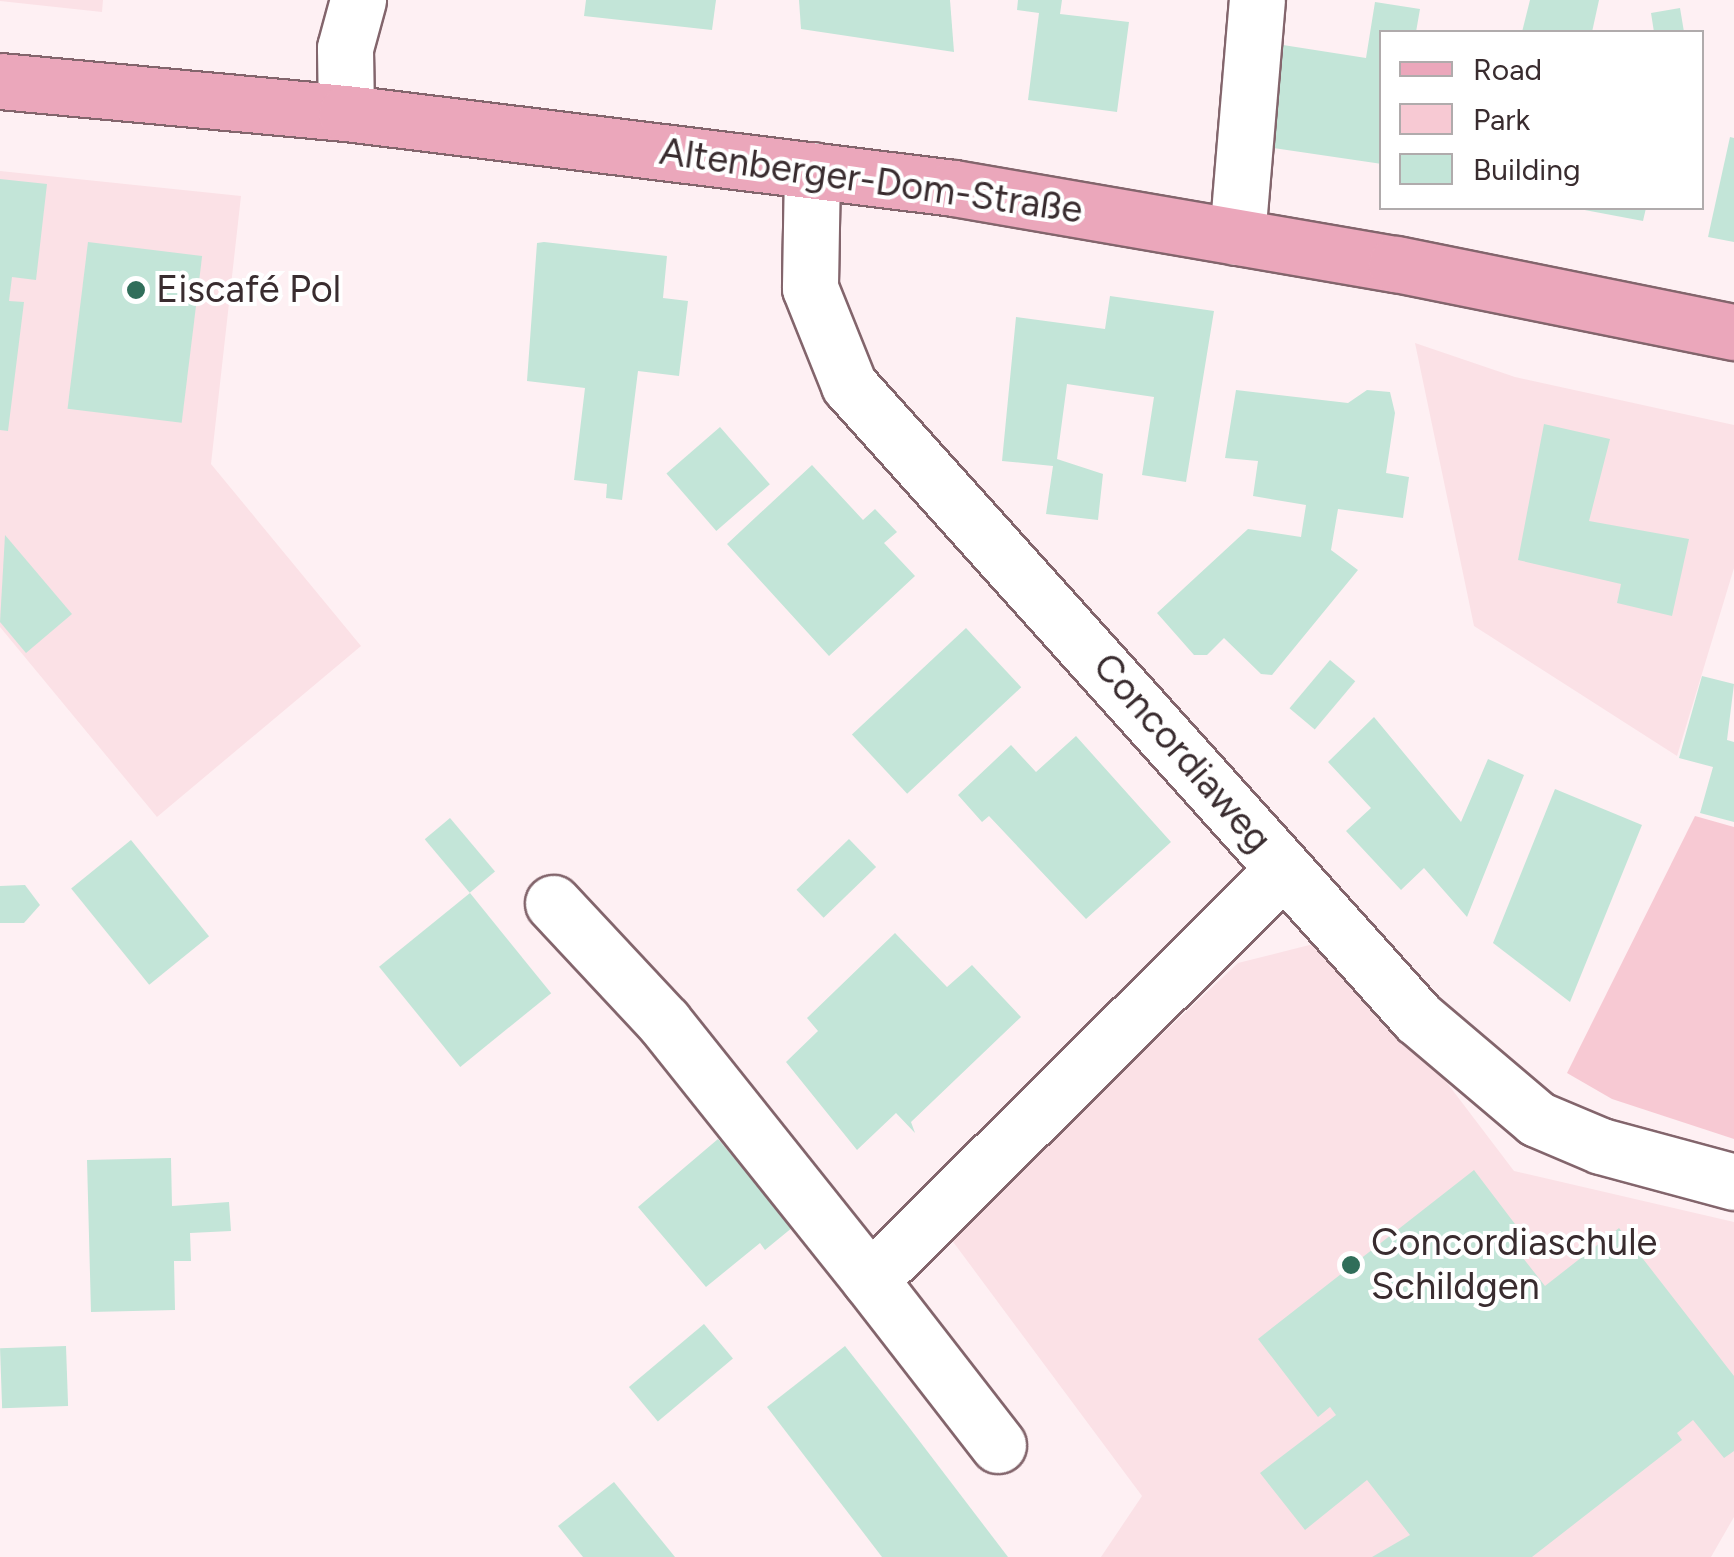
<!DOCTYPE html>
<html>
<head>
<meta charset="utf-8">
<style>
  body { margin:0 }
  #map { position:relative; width:1734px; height:1557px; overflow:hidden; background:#fef0f3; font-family:Figtree,sans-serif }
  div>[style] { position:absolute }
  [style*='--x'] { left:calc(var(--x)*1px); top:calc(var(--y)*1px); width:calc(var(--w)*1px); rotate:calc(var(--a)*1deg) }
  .built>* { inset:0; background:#fbe1e6 }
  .green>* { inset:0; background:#f7c9d3 }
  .building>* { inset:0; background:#c3e5d8; transform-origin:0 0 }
  .roads { filter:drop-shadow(2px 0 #83656c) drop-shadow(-2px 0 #83656c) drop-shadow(0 2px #83656c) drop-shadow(0 -2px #83656c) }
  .minor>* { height:55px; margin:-27.5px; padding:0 27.5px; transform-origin:27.5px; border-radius:27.5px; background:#fff }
  .major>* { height:55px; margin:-27.5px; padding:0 27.5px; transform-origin:27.5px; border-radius:27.5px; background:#eba7bb }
  .dots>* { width:28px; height:28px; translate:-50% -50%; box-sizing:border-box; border:5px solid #fff; border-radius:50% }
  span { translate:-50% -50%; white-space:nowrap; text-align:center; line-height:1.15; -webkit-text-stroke:8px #fff; paint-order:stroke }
  .street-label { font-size:38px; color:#392c2f }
  .poi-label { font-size:38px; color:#392c2f }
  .left { translate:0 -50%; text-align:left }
  .legend { position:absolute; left:1379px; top:30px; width:325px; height:180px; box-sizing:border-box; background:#fff; border:2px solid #b0abac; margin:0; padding:12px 18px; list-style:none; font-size:30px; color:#392c2f }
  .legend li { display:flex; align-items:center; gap:20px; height:50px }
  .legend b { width:50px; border:2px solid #b0abac }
</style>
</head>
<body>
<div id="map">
  <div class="built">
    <div style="clip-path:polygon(103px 0,102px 12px,0 1px,0 0)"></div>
    <div style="clip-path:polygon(0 171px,241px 196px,211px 464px,361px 646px,157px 817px,0 627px)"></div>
    <div style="clip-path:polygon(1415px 343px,1515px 377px,1734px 425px,1734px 568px,1677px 756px,1474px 626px)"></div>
    <div style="clip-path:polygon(1337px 938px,1514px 1171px,1734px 1222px,1734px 1517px,1711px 1557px,1101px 1557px,1142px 1496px,948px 1235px,1238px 963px)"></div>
  </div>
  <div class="green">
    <div style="clip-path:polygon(1695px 816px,1734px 827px,1734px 1139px,1612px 1099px,1567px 1073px)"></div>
  </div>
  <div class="building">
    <div style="clip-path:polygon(586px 0,716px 0,712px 30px,584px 16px)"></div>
    <div style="clip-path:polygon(799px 0,950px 0,954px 52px,801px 29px)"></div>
    <div style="clip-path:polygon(1018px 0,1062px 0,1060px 14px,1129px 22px,1117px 112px,1028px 100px,1039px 13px,1017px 10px)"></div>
    <div style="clip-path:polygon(1530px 0,1599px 0,1592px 32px,1522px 32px)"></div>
    <div style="clip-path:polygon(1375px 2px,1420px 9px,1416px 32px,1382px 32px,1382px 164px,1267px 147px,1283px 45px,1366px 58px)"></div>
    <div style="clip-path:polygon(1680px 8px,1684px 32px,1654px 32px,1651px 13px)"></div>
    <div style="clip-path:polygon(1730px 137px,1734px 138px,1734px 242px,1708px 237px)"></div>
    <div style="clip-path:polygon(0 179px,47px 184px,36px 280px,12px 277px,9px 301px,24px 302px,8px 431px,0 430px)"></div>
    <div style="clip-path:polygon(1574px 208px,1646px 208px,1643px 221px)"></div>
    <div style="left:88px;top:242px;width:115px;height:168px;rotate:7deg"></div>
    <div style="clip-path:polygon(544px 242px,667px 256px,663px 298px,688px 301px,679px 376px,638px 371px,622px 500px,606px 498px,607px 484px,574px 480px,585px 388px,527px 381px,537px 243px)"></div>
    <div style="clip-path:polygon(1110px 296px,1214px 311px,1186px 482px,1142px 475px,1154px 397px,1067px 384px,1057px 459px,1103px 474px,1098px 520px,1046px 514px,1053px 466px,1002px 461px,1016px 317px,1105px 329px)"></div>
    <div style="clip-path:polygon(1236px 390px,1348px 403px,1367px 390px,1390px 392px,1395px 413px,1386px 473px,1409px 477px,1403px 518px,1338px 509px,1331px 550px,1358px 570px,1272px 675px,1261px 674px,1224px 638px,1207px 655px,1194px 655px,1157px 613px,1248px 529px,1301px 537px,1306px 505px,1253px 496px,1258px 461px,1225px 458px)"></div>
    <div style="clip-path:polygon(1544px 424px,1610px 439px,1589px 521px,1689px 539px,1672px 616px,1617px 603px,1621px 584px,1518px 560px)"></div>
    <div style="left:720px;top:427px;width:76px;height:71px;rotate:49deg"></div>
    <div style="clip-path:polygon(812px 465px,863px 520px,875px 509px,897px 532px,884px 543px,915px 576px,829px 656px,727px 544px)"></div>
    <div style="clip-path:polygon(5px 535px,72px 614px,26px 653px,0 622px)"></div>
    <div style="left:966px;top:628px;width:81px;height:156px;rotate:47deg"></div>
    <div style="left:1330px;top:660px;width:33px;height:63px;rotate:40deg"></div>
    <div style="clip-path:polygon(1702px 676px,1734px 684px,1727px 740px,1734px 742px,1734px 822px,1700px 813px,1713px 767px,1679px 758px)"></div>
    <div style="clip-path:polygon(1374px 717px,1461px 822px,1488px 759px,1524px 775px,1467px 917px,1424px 868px,1401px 890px,1346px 831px,1371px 808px,1328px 762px)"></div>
    <div style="clip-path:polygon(1076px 736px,1171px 842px,1086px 919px,989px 816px,982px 822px,958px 795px,1011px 745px,1036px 772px)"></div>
    <div style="clip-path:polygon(1555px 789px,1642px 825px,1570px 1002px,1493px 943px)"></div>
    <div style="left:450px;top:818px;width:70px;height:33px;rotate:50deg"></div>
    <div style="left:849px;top:839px;width:39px;height:73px;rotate:46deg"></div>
    <div style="left:131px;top:840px;width:124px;height:77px;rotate:51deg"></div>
    <div style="clip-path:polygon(25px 885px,40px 905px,24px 923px,0 923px,0 886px)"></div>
    <div style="left:470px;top:893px;width:129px;height:117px;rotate:51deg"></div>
    <div style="clip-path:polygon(895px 933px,947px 987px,972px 965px,1021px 1017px,911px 1122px,915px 1133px,896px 1113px,857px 1150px,786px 1062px,818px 1031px,807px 1018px)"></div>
    <div style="clip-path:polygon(718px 1139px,793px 1227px,765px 1250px,760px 1243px,706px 1287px,638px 1207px)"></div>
    <div style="clip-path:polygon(171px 1158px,172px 1206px,229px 1202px,231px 1231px,190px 1233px,191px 1261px,174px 1261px,175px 1310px,91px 1312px,87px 1160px)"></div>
    <div style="clip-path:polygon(1474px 1170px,1534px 1249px,1523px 1258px,1545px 1286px,1619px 1228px,1734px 1376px,1734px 1451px,1724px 1458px,1693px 1420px,1677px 1433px,1682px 1440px,1532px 1557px,1372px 1557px,1410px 1535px,1367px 1480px,1305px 1530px,1260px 1473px,1336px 1415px,1330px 1407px,1318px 1417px,1258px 1339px)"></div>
    <div style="left:704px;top:1324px;width:45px;height:98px;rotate:50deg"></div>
    <div style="left:66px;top:1346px;width:60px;height:66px;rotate:88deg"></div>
    <div style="clip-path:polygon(845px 1346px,908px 1426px,1008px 1557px,882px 1557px,767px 1407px)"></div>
    <div style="clip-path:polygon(614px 1482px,675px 1557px,583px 1557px,558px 1526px)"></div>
  </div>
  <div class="roads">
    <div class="minor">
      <div style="--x:346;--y:113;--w:65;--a:-90.9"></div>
      <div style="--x:345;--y:48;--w:50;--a:-74.8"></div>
      <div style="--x:812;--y:170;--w:118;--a:91"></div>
      <div style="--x:810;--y:288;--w:105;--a:68.1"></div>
      <div style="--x:849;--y:385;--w:851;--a:48.05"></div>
      <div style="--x:1418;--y:1018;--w:156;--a:40.3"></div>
      <div style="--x:1537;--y:1119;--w:69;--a:22.9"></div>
      <div style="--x:1601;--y:1146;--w:138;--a:15.1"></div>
      <div style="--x:1237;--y:237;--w:238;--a:-85.2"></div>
      <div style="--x:553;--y:903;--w:163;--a:47"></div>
      <div style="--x:664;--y:1022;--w:330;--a:51.4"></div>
      <div style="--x:998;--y:1445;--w:209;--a:-127.8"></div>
      <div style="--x:870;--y:1280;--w:583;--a:-44.79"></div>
    </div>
    <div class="major">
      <div style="--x:0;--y:81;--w:347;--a:5.3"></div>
      <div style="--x:346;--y:113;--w:613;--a:7.03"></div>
      <div style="--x:954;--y:188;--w:448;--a:9.8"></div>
      <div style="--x:1396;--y:264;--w:345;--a:11.4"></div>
    </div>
  </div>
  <div class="dots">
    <div style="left:136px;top:290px;background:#306e5a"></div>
    <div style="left:1351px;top:1265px;background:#306e5a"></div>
  </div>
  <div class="street-label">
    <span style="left:871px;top:181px;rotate:8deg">Altenberger-Dom-Straße</span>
    <span style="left:1182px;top:753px;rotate:49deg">Concordiaweg</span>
  </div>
  <div class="poi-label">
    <span class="left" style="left:156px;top:290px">Eiscafé Pol</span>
    <span class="left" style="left:1371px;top:1265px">Concordiaschule<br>Schildgen</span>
  </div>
  <ul class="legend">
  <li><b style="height:12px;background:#eba7bb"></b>Road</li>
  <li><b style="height:28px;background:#f7c9d3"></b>Park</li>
  <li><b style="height:28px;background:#c3e5d8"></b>Building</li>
  </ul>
</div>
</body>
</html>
